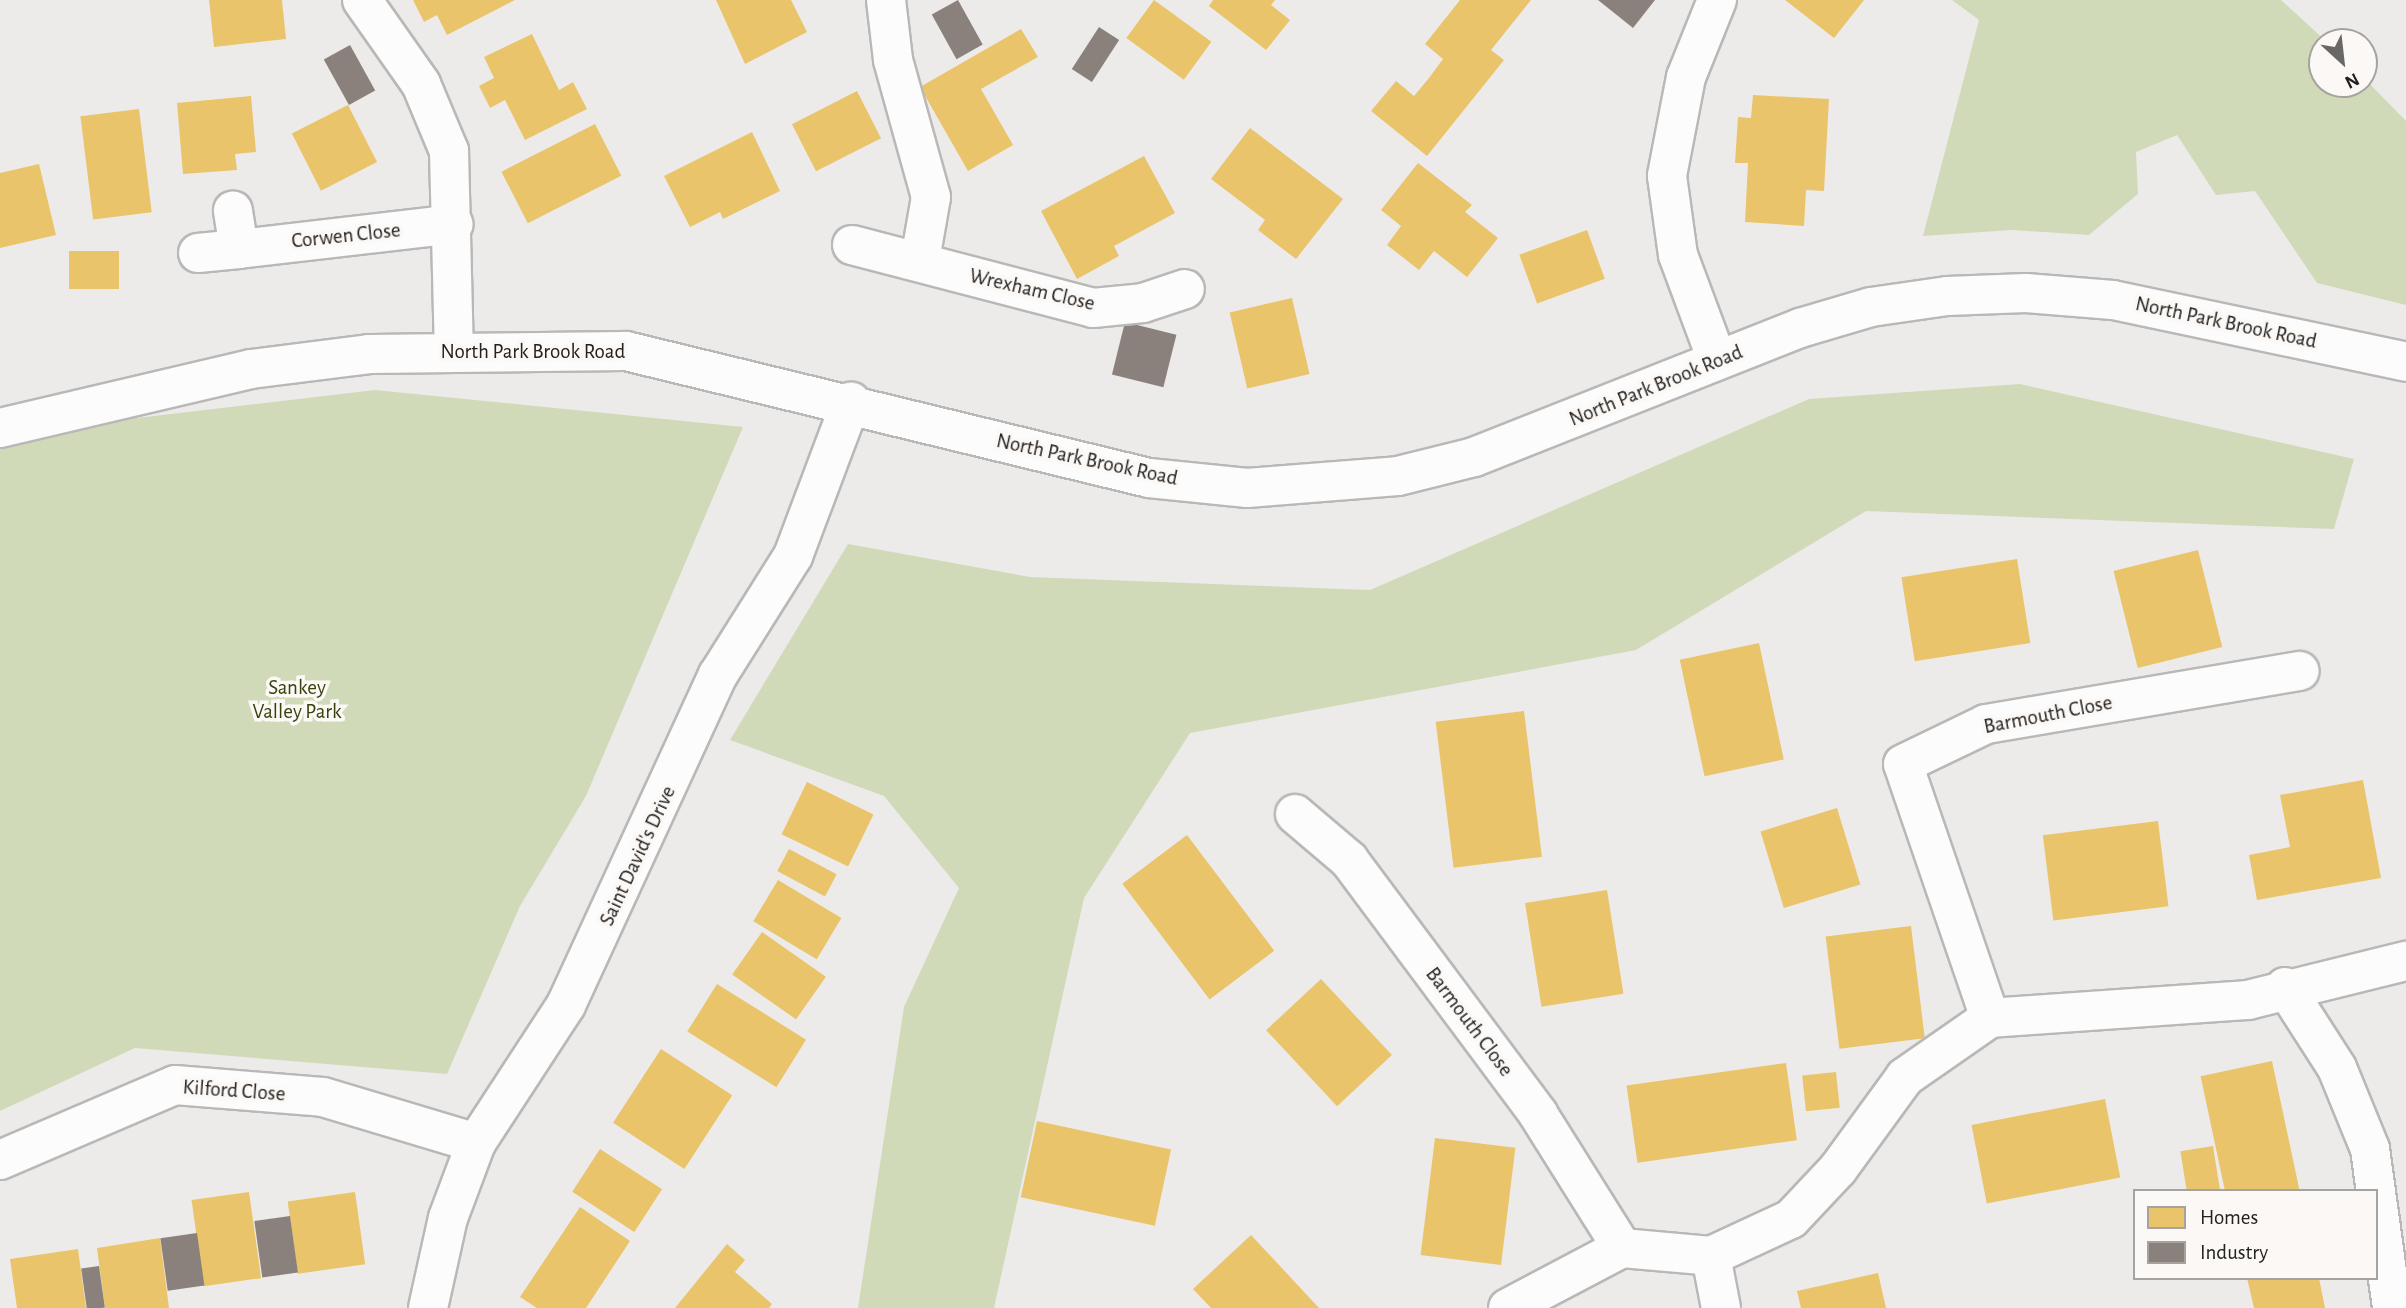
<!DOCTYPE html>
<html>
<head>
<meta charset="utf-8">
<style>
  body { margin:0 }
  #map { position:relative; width:2406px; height:1308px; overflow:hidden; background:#edebe9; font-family:"Alegreya Sans",sans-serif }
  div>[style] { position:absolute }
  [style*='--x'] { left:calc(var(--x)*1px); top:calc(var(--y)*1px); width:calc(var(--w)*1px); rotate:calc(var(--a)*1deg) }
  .green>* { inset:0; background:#d1dab8 }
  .homes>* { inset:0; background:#e9c46a; transform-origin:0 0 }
  .industry>* { inset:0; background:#8a817c; transform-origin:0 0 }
  .roads { filter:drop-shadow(2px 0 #bab8b7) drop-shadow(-2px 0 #bab8b7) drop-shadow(0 2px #bab8b7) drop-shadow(0 -2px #bab8b7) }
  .minor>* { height:38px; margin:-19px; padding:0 19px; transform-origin:19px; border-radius:19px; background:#fcfcfc }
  span { translate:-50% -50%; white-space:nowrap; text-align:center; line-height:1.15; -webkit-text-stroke:7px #fbf8f5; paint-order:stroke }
  .street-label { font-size:21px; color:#232221 }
  .park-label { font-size:21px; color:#36420c }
  .legend { position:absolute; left:2133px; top:1189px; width:245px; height:91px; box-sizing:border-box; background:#fbf8f5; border:2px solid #a5a2a0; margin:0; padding:9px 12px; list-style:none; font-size:21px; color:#232221 }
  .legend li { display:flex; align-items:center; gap:14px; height:35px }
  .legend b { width:35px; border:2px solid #a5a2a0 }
  .north { position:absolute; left:2308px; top:28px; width:70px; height:70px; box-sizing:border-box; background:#fbf8f5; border:2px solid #a5a2a0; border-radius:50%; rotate:153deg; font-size:19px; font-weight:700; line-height:28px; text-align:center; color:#232221 }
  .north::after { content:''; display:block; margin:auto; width:24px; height:32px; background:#6a6867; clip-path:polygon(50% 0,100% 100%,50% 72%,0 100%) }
</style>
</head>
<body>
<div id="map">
  <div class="green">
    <div style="clip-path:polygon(1952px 0,2281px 0,2327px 42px,2322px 84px,2364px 84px,2364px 78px,2406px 121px,2406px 305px,2317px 283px,2255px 191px,2216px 195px,2177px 135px,2136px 152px,2138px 194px,2089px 235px,2012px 230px,1923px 236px,1979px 20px)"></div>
    <div style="clip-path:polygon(2020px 384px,2354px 459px,2334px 529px,1866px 511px,1636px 650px,1190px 733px,1084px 898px,994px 1308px,858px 1308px,904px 1007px,959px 888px,884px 796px,730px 740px,848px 544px,1030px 577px,1370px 590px,1809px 399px)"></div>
    <div style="clip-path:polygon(375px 390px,743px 427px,586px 796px,520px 906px,447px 1074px,135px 1048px,0 1111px,0 434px)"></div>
  </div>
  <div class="homes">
    <div style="clip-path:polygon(209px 0,282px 0,286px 39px,214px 47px)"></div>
    <div style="clip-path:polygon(413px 0,515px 0,447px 35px,437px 15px,424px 22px)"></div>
    <div style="clip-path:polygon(716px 0,791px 0,807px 32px,745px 64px)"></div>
    <div style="left:1154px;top:0;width:71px;height:47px;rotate:36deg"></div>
    <div style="clip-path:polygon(1213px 0,1275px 0,1271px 5px,1290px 20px,1266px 50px,1209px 6px)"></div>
    <div style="clip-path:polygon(1460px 0,1531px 0,1491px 50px,1504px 60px,1427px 156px,1371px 111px,1396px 81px,1414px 96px,1429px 78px,1443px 59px,1425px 44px)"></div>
    <div style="clip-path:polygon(1785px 0,1864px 0,1834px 38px)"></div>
    <div style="clip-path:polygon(1021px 29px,1038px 57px,981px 89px,1013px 145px,968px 171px,920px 87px)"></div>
    <div style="clip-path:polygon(532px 34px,559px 90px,573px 82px,587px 109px,525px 140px,505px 100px,490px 108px,479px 86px,494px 78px,484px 57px)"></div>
    <div style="left:857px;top:91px;width:53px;height:73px;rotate:63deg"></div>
    <div style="clip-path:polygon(1753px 95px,1829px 99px,1824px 191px,1806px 190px,1804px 226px,1745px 222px,1748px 163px,1735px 163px,1738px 117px,1751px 118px)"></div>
    <div style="clip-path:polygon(251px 96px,256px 152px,235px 154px,237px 170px,183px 174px,177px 103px)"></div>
    <div style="left:348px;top:105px;width:64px;height:63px;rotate:63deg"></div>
    <div style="left:139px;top:109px;width:104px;height:59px;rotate:83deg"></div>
    <div style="left:595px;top:124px;width:58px;height:105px;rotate:63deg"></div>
    <div style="clip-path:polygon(1250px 128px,1343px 199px,1296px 259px,1258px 230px,1265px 220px,1211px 179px)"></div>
    <div style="clip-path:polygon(752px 132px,780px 191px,723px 219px,720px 212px,690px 227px,664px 176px)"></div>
    <div style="clip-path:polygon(1144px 156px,1175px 213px,1114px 246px,1119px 256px,1077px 279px,1041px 211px)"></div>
    <div style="clip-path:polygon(1418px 163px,1472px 205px,1465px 212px,1498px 238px,1467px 277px,1434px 251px,1419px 270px,1387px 245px,1401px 226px,1381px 210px)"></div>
    <div style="clip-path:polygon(39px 164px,56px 235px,0 248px,0 173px)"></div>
    <div style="left:1587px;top:230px;width:52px;height:72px;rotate:70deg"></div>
    <div style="left:119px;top:251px;width:38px;height:50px;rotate:90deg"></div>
    <div style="left:1292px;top:298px;width:78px;height:64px;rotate:77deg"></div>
    <div style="left:2198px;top:550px;width:100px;height:87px;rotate:76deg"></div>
    <div style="left:2017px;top:559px;width:85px;height:117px;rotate:81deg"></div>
    <div style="left:1759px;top:643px;width:119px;height:81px;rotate:78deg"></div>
    <div style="left:1524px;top:711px;width:147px;height:89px;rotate:83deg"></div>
    <div style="clip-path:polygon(2363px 780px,2381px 878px,2257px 900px,2249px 855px,2290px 847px,2280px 795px)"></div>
    <div style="left:807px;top:782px;width:74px;height:58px;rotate:26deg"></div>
    <div style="left:1837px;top:808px;width:80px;height:80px;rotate:73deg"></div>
    <div style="left:2158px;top:821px;width:86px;height:116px;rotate:83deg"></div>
    <div style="left:1187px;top:835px;width:145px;height:81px;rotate:53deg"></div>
    <div style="left:789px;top:849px;width:54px;height:25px;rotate:28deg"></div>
    <div style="left:778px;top:880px;width:74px;height:48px;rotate:31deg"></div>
    <div style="left:1607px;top:890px;width:105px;height:83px;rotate:81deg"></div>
    <div style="left:1911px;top:926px;width:113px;height:86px;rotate:83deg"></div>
    <div style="left:762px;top:932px;width:78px;height:52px;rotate:35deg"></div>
    <div style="left:1321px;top:979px;width:104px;height:75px;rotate:47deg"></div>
    <div style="left:717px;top:984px;width:105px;height:56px;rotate:32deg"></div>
    <div style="left:661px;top:1049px;width:85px;height:88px;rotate:33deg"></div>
    <div style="left:2272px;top:1061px;width:133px;height:73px;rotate:78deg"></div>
    <div style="left:1786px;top:1063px;width:78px;height:161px;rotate:82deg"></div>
    <div style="left:1836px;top:1072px;width:36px;height:34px;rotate:84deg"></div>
    <div style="left:2105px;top:1099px;width:80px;height:136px;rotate:79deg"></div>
    <div style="left:1037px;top:1121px;width:137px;height:78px;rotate:12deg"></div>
    <div style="left:1435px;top:1138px;width:81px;height:118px;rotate:7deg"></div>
    <div style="left:2213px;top:1146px;width:46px;height:33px;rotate:81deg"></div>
    <div style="left:600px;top:1149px;width:74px;height:51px;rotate:33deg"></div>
    <div style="left:249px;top:1192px;width:87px;height:58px;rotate:82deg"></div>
    <div style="left:355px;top:1192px;width:73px;height:68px;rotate:82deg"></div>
    <div style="clip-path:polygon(580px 1207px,630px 1241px,586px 1308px,537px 1308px,520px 1297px)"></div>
    <div style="clip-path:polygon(1251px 1235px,1280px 1266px,1319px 1308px,1211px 1308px,1193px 1289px)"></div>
    <div style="clip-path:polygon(160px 1238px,169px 1308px,105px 1308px,97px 1248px)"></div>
    <div style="clip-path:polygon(727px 1244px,745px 1260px,735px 1272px,772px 1304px,769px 1308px,675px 1308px)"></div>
    <div style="clip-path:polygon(78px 1249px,86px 1308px,17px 1308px,10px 1259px)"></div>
    <div style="clip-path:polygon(1878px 1273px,1886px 1308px,1801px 1308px,1797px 1291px)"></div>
    <div style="clip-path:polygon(2247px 1278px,2319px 1278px,2325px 1308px,2254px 1308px)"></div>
  </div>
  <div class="industry">
    <div style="left:958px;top:0;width:51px;height:30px;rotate:61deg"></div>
    <div style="clip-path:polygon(1598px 0,1655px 0,1633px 28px)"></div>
    <div style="left:1099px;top:27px;width:24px;height:50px;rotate:33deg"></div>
    <div style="left:350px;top:45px;width:52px;height:30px;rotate:61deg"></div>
    <div style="left:1125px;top:322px;width:53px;height:54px;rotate:14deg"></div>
    <div style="left:290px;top:1216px;width:57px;height:36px;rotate:82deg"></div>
    <div style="left:197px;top:1233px;width:53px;height:37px;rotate:82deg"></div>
    <div style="left:99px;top:1266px;width:42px;height:18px;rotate:82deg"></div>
  </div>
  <div class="roads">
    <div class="minor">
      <div style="--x:362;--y:0;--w:103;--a:54.9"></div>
      <div style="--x:421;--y:84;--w:73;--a:67.3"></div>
      <div style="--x:449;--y:151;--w:199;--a:88.6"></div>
      <div style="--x:886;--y:0;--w:60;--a:83.3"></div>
      <div style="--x:893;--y:60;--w:142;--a:74.5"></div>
      <div style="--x:931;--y:197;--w:64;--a:99.9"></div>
      <div style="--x:1717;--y:0;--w:83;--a:111.9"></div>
      <div style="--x:1686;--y:77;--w:101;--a:100.9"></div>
      <div style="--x:1667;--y:176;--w:80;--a:82.1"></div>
      <div style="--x:1678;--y:255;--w:112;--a:69.6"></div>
      <div style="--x:852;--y:245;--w:249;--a:14.6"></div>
      <div style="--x:1093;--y:308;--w:50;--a:-5.7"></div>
      <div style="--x:1143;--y:303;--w:44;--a:-18.4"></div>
      <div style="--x:239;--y:249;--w:216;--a:-6.6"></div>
      <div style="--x:198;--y:253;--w:41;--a:-5.6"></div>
      <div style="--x:239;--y:249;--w:39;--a:-99"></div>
      <div style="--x:0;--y:428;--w:258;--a:-13.2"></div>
      <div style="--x:251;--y:369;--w:119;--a:-7.2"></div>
      <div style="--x:369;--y:354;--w:257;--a:-0.7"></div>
      <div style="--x:626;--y:351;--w:538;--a:13.65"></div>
      <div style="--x:1149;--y:478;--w:99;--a:5.8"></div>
      <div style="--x:1247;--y:488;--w:151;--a:-4.5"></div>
      <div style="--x:1398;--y:476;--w:78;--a:-14"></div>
      <div style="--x:1474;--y:457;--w:351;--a:-21.6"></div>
      <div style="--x:1800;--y:328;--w:74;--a:-16.5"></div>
      <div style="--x:1871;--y:307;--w:77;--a:-8.2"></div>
      <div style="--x:1947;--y:296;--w:79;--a:-2.2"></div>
      <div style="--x:2026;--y:293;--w:87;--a:4.6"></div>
      <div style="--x:2113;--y:300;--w:299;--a:11.9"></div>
      <div style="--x:1295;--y:814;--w:71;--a:40.4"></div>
      <div style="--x:1349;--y:860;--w:317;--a:53.3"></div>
      <div style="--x:1538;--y:1114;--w:158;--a:57.9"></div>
      <div style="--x:2285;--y:987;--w:96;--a:57.3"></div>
      <div style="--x:2337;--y:1068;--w:87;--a:67.8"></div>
      <div style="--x:2370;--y:1149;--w:161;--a:82.1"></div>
      <div style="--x:1990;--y:1018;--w:268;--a:-108.9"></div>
      <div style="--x:1903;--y:764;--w:92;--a:-25.7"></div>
      <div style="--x:1986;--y:724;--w:318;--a:-9.6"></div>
      <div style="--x:0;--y:1160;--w:190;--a:-23.2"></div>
      <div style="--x:175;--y:1085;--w:148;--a:4.6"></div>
      <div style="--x:323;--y:1097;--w:160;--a:16.7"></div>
      <div style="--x:1711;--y:1256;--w:53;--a:79.1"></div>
      <div style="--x:428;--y:1308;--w:92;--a:-77.5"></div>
      <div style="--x:448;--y:1218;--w:80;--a:-69.5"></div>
      <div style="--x:476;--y:1143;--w:165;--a:-56.9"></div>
      <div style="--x:566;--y:1005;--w:363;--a:-65.3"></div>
      <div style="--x:718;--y:675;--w:141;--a:-57.8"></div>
      <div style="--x:793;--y:556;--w:165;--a:-69.4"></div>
      <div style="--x:1508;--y:1308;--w:129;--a:-27.8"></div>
      <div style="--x:1622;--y:1248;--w:89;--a:5.1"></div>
      <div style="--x:1711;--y:1256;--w:88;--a:-24.8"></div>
      <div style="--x:1791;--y:1219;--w:69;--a:-46.8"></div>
      <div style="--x:1838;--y:1169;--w:114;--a:-53.9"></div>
      <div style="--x:1905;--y:1077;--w:103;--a:-34.8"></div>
      <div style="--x:1990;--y:1018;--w:259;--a:-4"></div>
      <div style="--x:2248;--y:1000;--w:163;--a:-13.9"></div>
    </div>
  </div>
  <div class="street-label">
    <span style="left:346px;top:236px;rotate:-6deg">Corwen Close</span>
    <span style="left:1032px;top:290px;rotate:13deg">Wrexham Close</span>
    <span style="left:2226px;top:323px;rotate:12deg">North Park Brook Road</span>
    <span style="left:533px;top:352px">North Park Brook Road</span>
    <span style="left:1656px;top:386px;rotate:-22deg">North Park Brook Road</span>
    <span style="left:1087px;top:460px;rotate:12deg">North Park Brook Road</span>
    <span style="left:2048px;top:715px;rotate:-11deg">Barmouth Close</span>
    <span style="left:638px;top:856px;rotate:-65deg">Saint David's Drive</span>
    <span style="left:1469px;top:1022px;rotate:53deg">Barmouth Close</span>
    <span style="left:234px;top:1091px;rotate:4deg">Kilford Close</span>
  </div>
  <div class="park-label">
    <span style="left:297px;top:700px">Sankey<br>Valley Park</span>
  </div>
  <ul class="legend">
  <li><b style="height:19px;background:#e9c46a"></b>Homes</li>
  <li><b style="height:19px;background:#8a817c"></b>Industry</li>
  </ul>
  <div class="north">N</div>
</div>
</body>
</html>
